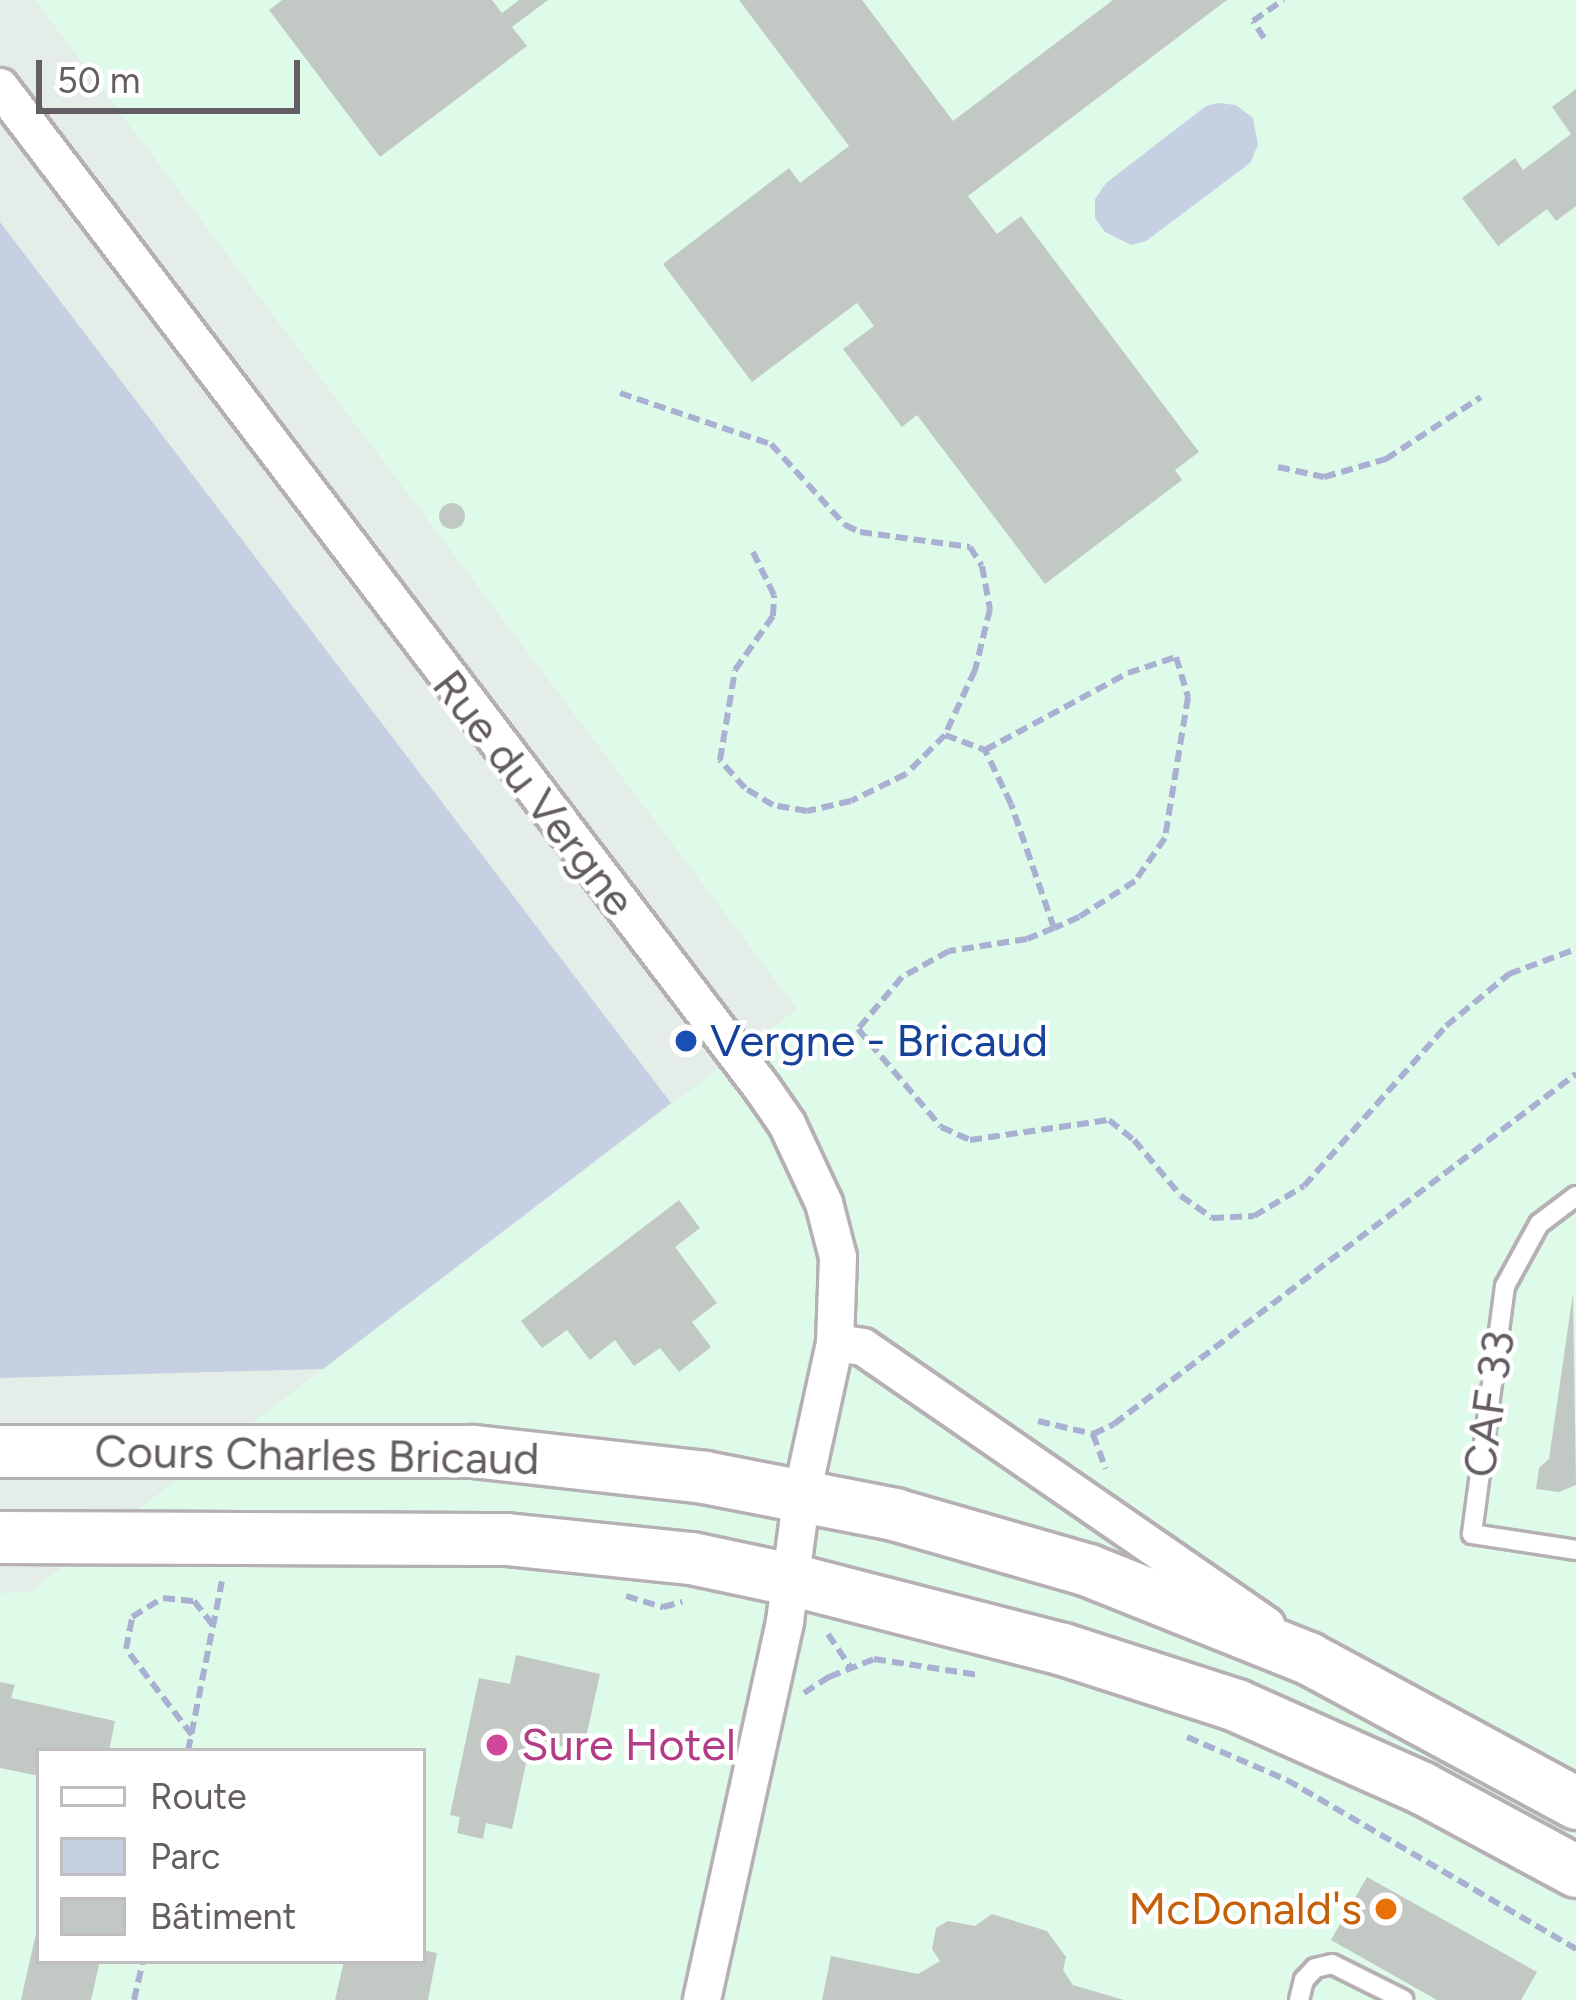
<!DOCTYPE html>
<html>
<head>
<meta charset="utf-8">
<style>
  body { margin:0 }
  #map { position:relative; width:1576px; height:2000px; overflow:hidden; background:#e5ede8; font-family:Figtree,sans-serif }
  div>[style] { position:absolute }
  [style*='--x'] { left:calc(var(--x)*1px); top:calc(var(--y)*1px); width:calc(var(--w)*1px); rotate:calc(var(--a)*1deg) }
  .commercial>* { inset:0; background:#defae8 }
  .green>* { inset:0; background:#c5d1e2 }
  .building>* { inset:0; background:#c2c9c4 }
  .round { border-radius:50% }
  .path>* { height:6px; margin-top:-3px; transform-origin:0; background:repeating-linear-gradient(90deg,#aab0d2 0 12px,transparent 0 18px) }
  .roads { filter:drop-shadow(3px 0 #b6b0b5) drop-shadow(-3px 0 #b6b0b5) drop-shadow(0 3px #b6b0b5) drop-shadow(0 -3px #b6b0b5) }
  .lane>* { height:18px; margin:-9px; padding:0 9px; transform-origin:9px; border-radius:9px; background:#fff }
  .street>* { height:36px; margin:-18px; padding:0 18px; transform-origin:18px; border-radius:18px; background:#fff }
  .secondary>* { height:51px; margin:-25.5px; padding:0 25.5px; transform-origin:25.5px; border-radius:25.5px; background:#fff }
  .dots>* { width:33px; height:33px; translate:-50% -50%; box-sizing:border-box; border:6px solid #fff; border-radius:50% }
  span { translate:-50% -50%; white-space:nowrap; text-align:center; line-height:1.15; -webkit-text-stroke:9px #fff; paint-order:stroke }
  .street-label { font-size:45px; color:#645d63 }
  .transit-label { font-size:45px; color:#164399 }
  .left { translate:0 -50%; text-align:left }
  .hotel-label { font-size:45px; color:#b23c85 }
  .food-label { font-size:45px; color:#c56008 }
  .right { translate:-100% -50%; text-align:right }
  .legend { position:absolute; left:36px; top:1748px; width:390px; height:216px; box-sizing:border-box; background:#fff; border:3px solid #c1bec1; margin:0; padding:15px 21px; list-style:none; font-size:36px; color:#645d63 }
  .legend li { display:flex; align-items:center; gap:24px; height:60px }
  .legend b { width:60px; border:3px solid #c1bec1 }
  .scale { position:absolute; left:36px; top:60px; width:264px; height:54px; box-sizing:border-box; border:6px solid #645d63; border-top:0; padding-left:15px; font-size:36px; line-height:42px; white-space:nowrap; color:#645d63; -webkit-text-stroke:9px #fff; paint-order:stroke }
</style>
</head>
<body>
<div id="map">
  <div class="commercial">
    <div style="clip-path:polygon(evenodd,35px 0,1576px 0,1576px 2000px,0 2000px,0 1593px,29px 1592px,797px 1009px,35px 0,39px 1751px,423px 1751px,423px 1961px,39px 1961px,39px 1751px)"></div>
  </div>
  <div class="green">
    <div style="clip-path:polygon(1218px 103px,1236px 105px,1253px 118px,1258px 145px,1250px 163px,1146px 241px,1131px 245px,1105px 232px,1095px 218px,1095px 199px,1106px 183px,1206px 106px)"></div>
    <div style="clip-path:polygon(0 222px,671px 1103px,323px 1369px,0 1378px)"></div>
  </div>
  <div class="building">
    <div style="clip-path:polygon(282px 0,492px 0,502px 13px,519px 0,548px 0,512px 27px,527px 46px,380px 157px,269px 10px)"></div>
    <div style="clip-path:polygon(739px 0,862px 0,953px 121px,1113px 0,1227px 0,968px 196px,997px 234px,1021px 216px,1199px 452px,1175px 470px,1182px 480px,1045px 584px,917px 415px,902px 427px,843px 349px,874px 326px,857px 303px,752px 382px,663px 264px,789px 168px,800px 183px,849px 146px)"></div>
    <div style="clip-path:polygon(1576px 89px,1576px 206px,1556px 221px,1547px 209px,1498px 246px,1462px 198px,1515px 158px,1523px 170px,1571px 134px,1552px 107px)"></div>
    <div class="round" style="left:439px;top:503px;width:26px;height:26px"></div>
    <div style="clip-path:polygon(679px 1200px,700px 1228px,675px 1247px,717px 1303px,692px 1322px,711px 1347px,679px 1372px,660px 1348px,634px 1366px,615px 1340px,590px 1360px,567px 1330px,542px 1348px,521px 1321px)"></div>
    <div style="clip-path:polygon(1573px 1293px,1576px 1485px,1559px 1492px,1536px 1489px,1539px 1468px,1549px 1459px)"></div>
    <div style="clip-path:polygon(516px 1655px,600px 1674px,583px 1751px,531px 1740px,512px 1829px,486px 1823px,483px 1839px,457px 1833px,460px 1817px,450px 1815px,479px 1678px,510px 1684px)"></div>
    <div style="clip-path:polygon(0 1682px,15px 1685px,11px 1698px,115px 1721px,109px 1751px,39px 1751px,39px 1776px,0 1768px)"></div>
    <div style="clip-path:polygon(1367px 1877px,1537px 1972px,1521px 2000px,1437px 2000px,1331px 1940px)"></div>
    <div style="clip-path:polygon(992px 1914px,1047px 1931px,1066px 1957px,1063px 1970px,1073px 1985px,1124px 2000px,822px 2000px,831px 1956px,918px 1974px,940px 1961px,932px 1949px,936px 1928px,948px 1921px,975px 1926px)"></div>
    <div style="clip-path:polygon(37px 1929px,39px 1961px,100px 1961px,91px 2000px,21px 2000px)"></div>
    <div style="clip-path:polygon(423px 1950px,437px 1953px,428px 2000px,335px 2000px,344px 1961px,423px 1961px)"></div>
  </div>
  <div class="path">
    <div style="--x:1264;--y:38;--w:20;--a:-123"></div>
    <div style="--x:1253;--y:21;--w:37;--a:-35"></div>
    <div style="--x:620;--y:393;--w:159;--a:18.7"></div>
    <div style="--x:771;--y:444;--w:110;--a:47.6"></div>
    <div style="--x:845;--y:525;--w:17;--a:25"></div>
    <div style="--x:860;--y:532;--w:111;--a:7.8"></div>
    <div style="--x:970;--y:547;--w:22;--a:58"></div>
    <div style="--x:982;--y:566;--w:44;--a:79.5"></div>
    <div style="--x:990;--y:609;--w:63;--a:103.8"></div>
    <div style="--x:975;--y:670;--w:72;--a:114.8"></div>
    <div style="--x:945;--y:735;--w:55;--a:135"></div>
    <div style="--x:906;--y:774;--w:61;--a:153.9"></div>
    <div style="--x:851;--y:801;--w:45;--a:167.2"></div>
    <div style="--x:807;--y:811;--w:35;--a:-170"></div>
    <div style="--x:773;--y:805;--w:33;--a:-149"></div>
    <div style="--x:745;--y:788;--w:38;--a:-132"></div>
    <div style="--x:720;--y:760;--w:91;--a:-80.5"></div>
    <div style="--x:735;--y:670;--w:66;--a:-54.9"></div>
    <div style="--x:773;--y:616;--w:21;--a:-87"></div>
    <div style="--x:774;--y:595;--w:52;--a:-116.1"></div>
    <div style="--x:1278;--y:467;--w:47;--a:12.3"></div>
    <div style="--x:1324;--y:477;--w:65;--a:-16.2"></div>
    <div style="--x:1386;--y:459;--w:113;--a:-33.1"></div>
    <div style="--x:945;--y:735;--w:43;--a:20.6"></div>
    <div style="--x:1054;--y:928;--w:131;--a:-109.1"></div>
    <div style="--x:1011;--y:804;--w:60;--a:-115.7"></div>
    <div style="--x:985;--y:750;--w:162;--a:-28.3"></div>
    <div style="--x:1128;--y:673;--w:51;--a:-18.4"></div>
    <div style="--x:1176;--y:657;--w:42;--a:73.3"></div>
    <div style="--x:1188;--y:697;--w:143;--a:99.3"></div>
    <div style="--x:1165;--y:838;--w:52;--a:124.9"></div>
    <div style="--x:1135;--y:881;--w:67;--a:147.3"></div>
    <div style="--x:1079;--y:917;--w:27;--a:156"></div>
    <div style="--x:1054;--y:928;--w:29;--a:158"></div>
    <div style="--x:1027;--y:939;--w:79;--a:171.3"></div>
    <div style="--x:949;--y:951;--w:54;--a:151"></div>
    <div style="--x:902;--y:977;--w:68;--a:130.2"></div>
    <div style="--x:858;--y:1029;--w:128;--a:49.7"></div>
    <div style="--x:941;--y:1127;--w:32;--a:24"></div>
    <div style="--x:970;--y:1140;--w:140;--a:-8.2"></div>
    <div style="--x:1109;--y:1120;--w:32;--a:39"></div>
    <div style="--x:1134;--y:1140;--w:73;--a:50"></div>
    <div style="--x:1181;--y:1196;--w:38;--a:35"></div>
    <div style="--x:1212;--y:1218;--w:42;--a:-2.7"></div>
    <div style="--x:1254;--y:1216;--w:58;--a:-31"></div>
    <div style="--x:1304;--y:1186;--w:214;--a:-48.4"></div>
    <div style="--x:1446;--y:1026;--w:82;--a:-39.5"></div>
    <div style="--x:1509;--y:974;--w:72;--a:-20.5"></div>
    <div style="--x:1038;--y:1421;--w:57;--a:13.3"></div>
    <div style="--x:1093;--y:1434;--w:23;--a:-25"></div>
    <div style="--x:1114;--y:1424;--w:580;--a:-37.15"></div>
    <div style="--x:1093;--y:1434;--w:37;--a:70"></div>
    <div style="--x:626;--y:1596;--w:39;--a:17"></div>
    <div style="--x:663;--y:1607;--w:20;--a:-15"></div>
    <div style="--x:828;--y:1634;--w:40;--a:56"></div>
    <div style="--x:804;--y:1693;--w:30;--a:-33"></div>
    <div style="--x:829;--y:1677;--w:48;--a:-21.8"></div>
    <div style="--x:874;--y:1659;--w:106;--a:8.7"></div>
    <div style="--x:192;--y:1735;--w:108;--a:-127.5"></div>
    <div style="--x:126;--y:1649;--w:33;--a:-79"></div>
    <div style="--x:132;--y:1617;--w:36;--a:-32"></div>
    <div style="--x:163;--y:1598;--w:31;--a:6"></div>
    <div style="--x:194;--y:1601;--w:34;--a:52"></div>
    <div style="--x:1187;--y:1737;--w:109;--a:23.3"></div>
    <div style="--x:1287;--y:1780;--w:335;--a:30.3"></div>
    <div style="--x:188;--y:1751;--w:173;--a:-78.7"></div>
    <div style="--x:134;--y:2000;--w:40;--a:-77"></div>
  </div>
  <div class="roads">
    <div class="lane">
      <div style="--x:1576;--y:1196;--w:46;--a:142.9"></div>
      <div style="--x:1539;--y:1224;--w:71;--a:118.7"></div>
      <div style="--x:1505;--y:1286;--w:250;--a:97.6"></div>
      <div style="--x:1472;--y:1534;--w:105;--a:8.7"></div>
      <div style="--x:1299;--y:2000;--w:21;--a:-76"></div>
      <div style="--x:1304;--y:1980;--w:16;--a:-47"></div>
      <div style="--x:1315;--y:1968;--w:17;--a:-13"></div>
      <div style="--x:1332;--y:1964;--w:80;--a:26.6"></div>
    </div>
    <div class="street">
      <div style="--x:0;--y:87;--w:1258;--a:52.72"></div>
      <div style="--x:762;--y:1088;--w:44;--a:55.2"></div>
      <div style="--x:787;--y:1124;--w:87;--a:64.9"></div>
      <div style="--x:824;--y:1203;--w:56;--a:75.5"></div>
      <div style="--x:838;--y:1257;--w:86;--a:92"></div>
      <div style="--x:835;--y:1343;--w:155;--a:102.3"></div>
      <div style="--x:802;--y:1494;--w:129;--a:97.6"></div>
      <div style="--x:785;--y:1622;--w:387;--a:102.4"></div>
      <div style="--x:835;--y:1343;--w:28;--a:8"></div>
      <div style="--x:863;--y:1347;--w:490;--a:34.6"></div>
    </div>
    <div class="secondary">
      <div style="--x:0;--y:1451;--w:473;--a:0"></div>
      <div style="--x:473;--y:1451;--w:232;--a:6.4"></div>
      <div style="--x:704;--y:1477;--w:194;--a:11"></div>
      <div style="--x:894;--y:1514;--w:202;--a:16.1"></div>
      <div style="--x:1088;--y:1570;--w:237;--a:21.8"></div>
      <div style="--x:1308;--y:1658;--w:305;--a:28.4"></div>
      <div style="--x:0;--y:1537;--w:506;--a:0.23"></div>
      <div style="--x:506;--y:1539;--w:186;--a:5.9"></div>
      <div style="--x:691;--y:1558;--w:101;--a:12"></div>
      <div style="--x:790;--y:1579;--w:282;--a:14.4"></div>
      <div style="--x:1063;--y:1649;--w:182;--a:17.9"></div>
      <div style="--x:1236;--y:1705;--w:204;--a:24"></div>
      <div style="--x:1422;--y:1788;--w:175;--a:28.3"></div>
    </div>
  </div>
  <div class="dots">
    <div style="left:686px;top:1041px;background:#1a4fb4"></div>
    <div style="left:497px;top:1745px;background:#d1479c"></div>
    <div style="left:1386px;top:1909px;background:#e8710a"></div>
  </div>
  <div class="street-label">
    <span style="left:534px;top:793px;rotate:52deg">Rue du Vergne</span>
    <span style="left:1489px;top:1404px;rotate:-82deg">CAF 33</span>
    <span style="left:317px;top:1455px;rotate:1deg">Cours Charles Bricaud</span>
  </div>
  <div class="transit-label">
    <span class="left" style="left:710px;top:1041px">Vergne - Bricaud</span>
  </div>
  <div class="hotel-label">
    <span class="left" style="left:521px;top:1745px">Sure Hotel</span>
  </div>
  <div class="food-label">
    <span class="right" style="left:1362px;top:1909px">McDonald's</span>
  </div>
  <ul class="legend">
  <li><b style="height:15px;background:#fff"></b>Route</li>
  <li><b style="height:33px;background:#c5d1e2"></b>Parc</li>
  <li><b style="height:33px;background:#c2c9c4"></b>Bâtiment</li>
  </ul>
  <div class="scale">50 m</div>
</div>
</body>
</html>
